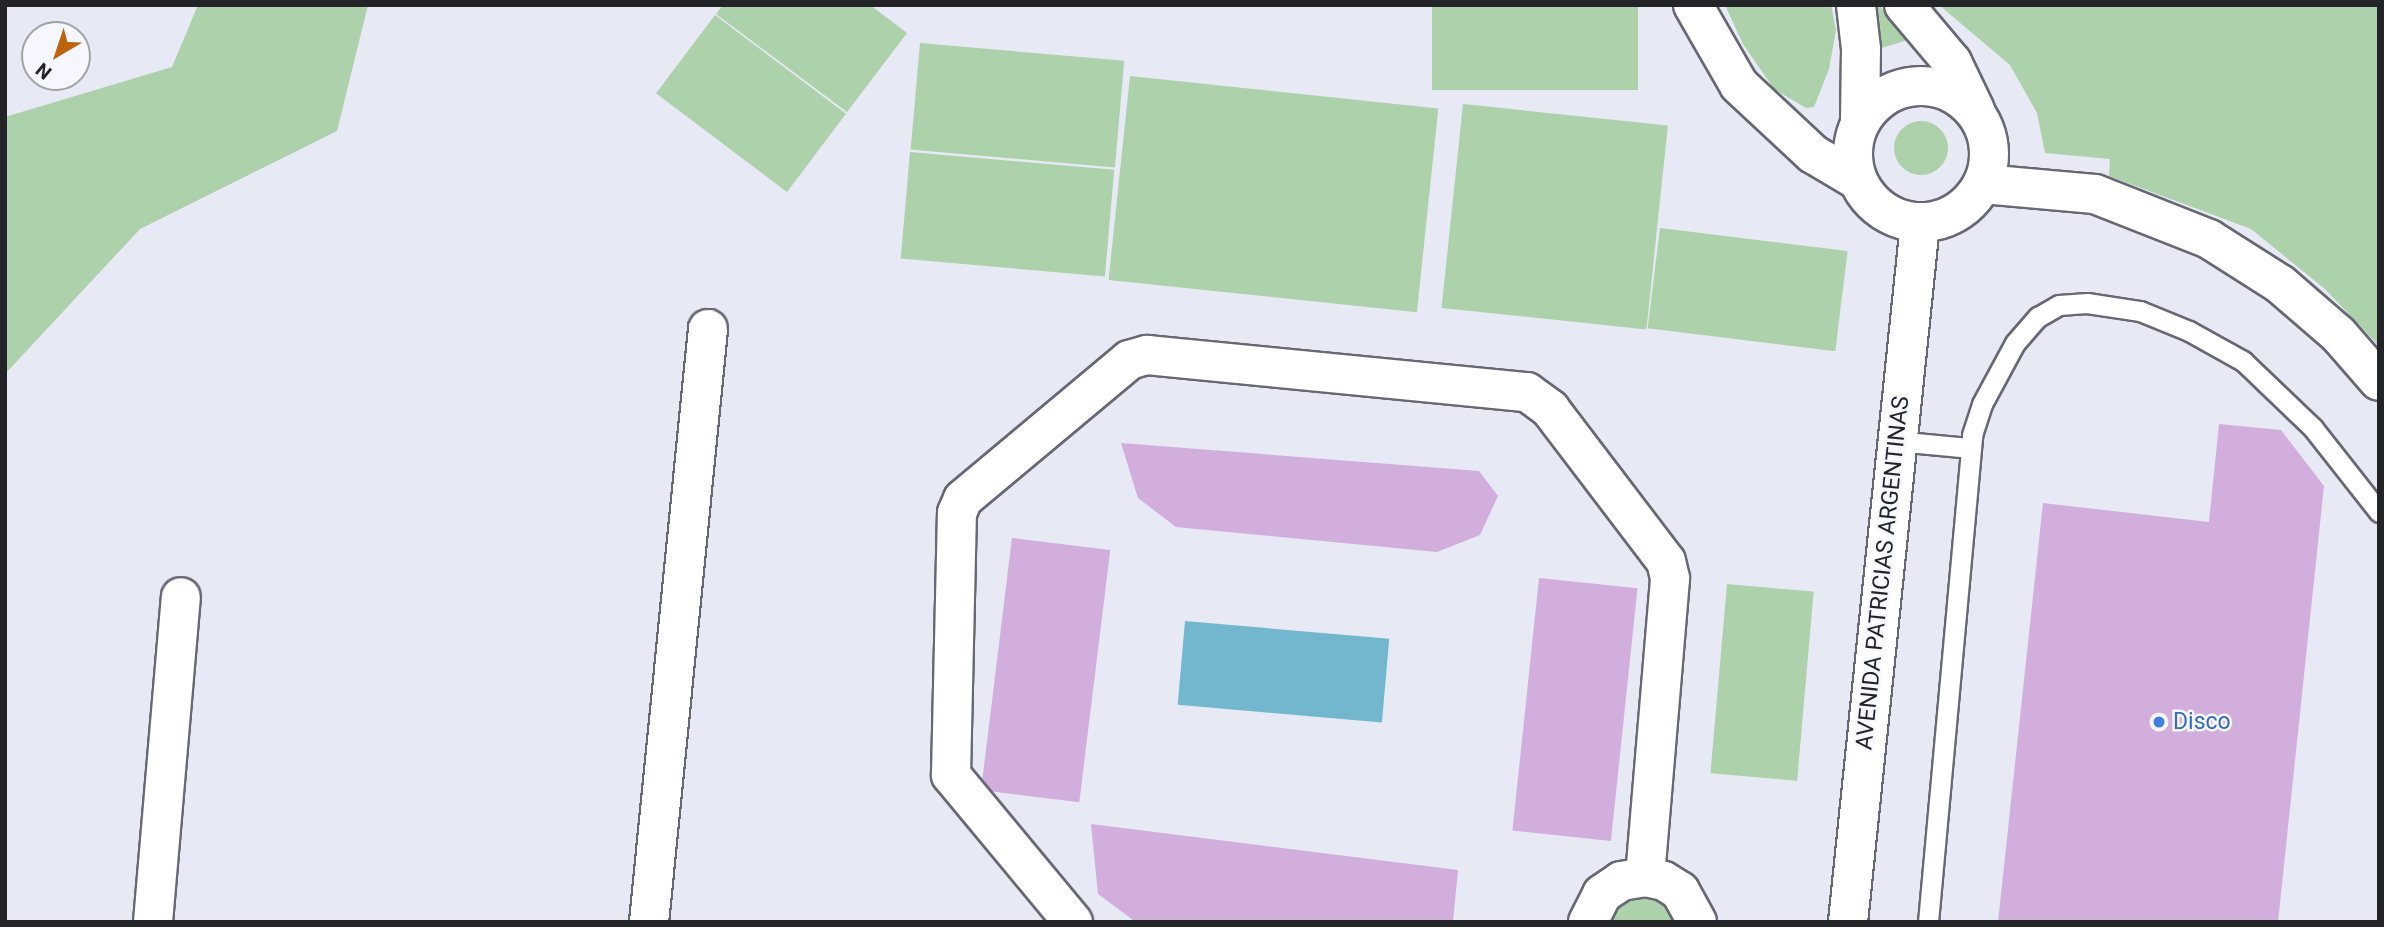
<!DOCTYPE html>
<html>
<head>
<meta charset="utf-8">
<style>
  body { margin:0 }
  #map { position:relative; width:2384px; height:927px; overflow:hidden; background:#e7e9f5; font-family:Roboto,sans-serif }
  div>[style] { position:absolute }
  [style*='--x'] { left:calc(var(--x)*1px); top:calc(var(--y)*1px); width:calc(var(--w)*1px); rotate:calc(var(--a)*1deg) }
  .green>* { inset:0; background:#add1ab; transform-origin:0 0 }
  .round { border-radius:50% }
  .water>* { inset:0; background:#72b7cd; transform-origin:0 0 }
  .building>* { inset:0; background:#d2aedd; transform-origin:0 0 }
  .roads { filter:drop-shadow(2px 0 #676873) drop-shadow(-2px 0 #676873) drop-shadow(0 2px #676873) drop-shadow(0 -2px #676873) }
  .service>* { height:19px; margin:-9.5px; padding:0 9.5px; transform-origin:9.5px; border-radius:9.5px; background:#fff }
  .minor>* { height:38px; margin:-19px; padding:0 19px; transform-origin:19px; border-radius:19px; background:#fff }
  .tertiary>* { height:38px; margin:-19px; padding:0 19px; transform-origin:19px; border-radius:19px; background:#fff }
  .tertiary>.ring { margin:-19px; padding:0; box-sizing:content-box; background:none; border:38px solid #fff; border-radius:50% }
  .dots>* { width:19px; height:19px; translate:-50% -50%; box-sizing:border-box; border:4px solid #f6f7fe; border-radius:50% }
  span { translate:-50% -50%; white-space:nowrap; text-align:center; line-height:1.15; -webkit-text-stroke:5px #f6f7fe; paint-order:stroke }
  .street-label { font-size:23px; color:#232428 }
  .shop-label { font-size:23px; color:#366cbe }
  .left { translate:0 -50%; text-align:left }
  .frame { position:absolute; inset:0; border:7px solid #232428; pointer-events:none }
  .north { position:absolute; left:21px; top:21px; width:70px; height:70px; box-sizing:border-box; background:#f6f7fe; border:2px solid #a2a3a8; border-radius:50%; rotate:219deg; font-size:19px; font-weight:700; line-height:28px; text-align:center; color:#232428 }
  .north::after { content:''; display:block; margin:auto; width:24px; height:32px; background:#be630d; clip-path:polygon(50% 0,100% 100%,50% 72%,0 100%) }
</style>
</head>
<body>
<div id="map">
  <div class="green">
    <div style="clip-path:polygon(198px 5px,368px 5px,337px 131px,140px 229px,5px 374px,5px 117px,172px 67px)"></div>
    <div style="clip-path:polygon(723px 5px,870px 5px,907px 33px,847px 112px,716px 14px)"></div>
    <div style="left:1432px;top:5px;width:206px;height:85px"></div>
    <div style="clip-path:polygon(1725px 5px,1831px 5px,1836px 30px,1829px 69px,1814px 107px,1806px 108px,1774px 89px,1743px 44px)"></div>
    <div style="clip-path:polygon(1876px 5px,1879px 5px,1908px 40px,1875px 50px)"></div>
    <div style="clip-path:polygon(1939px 5px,2379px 5px,2379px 346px,2325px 289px,2251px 229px,2109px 176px,2110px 159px,2045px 153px,2037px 113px,2010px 65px)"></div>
    <div style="left:715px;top:15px;width:164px;height:98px;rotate:37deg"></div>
    <div style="left:920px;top:43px;width:205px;height:107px;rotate:5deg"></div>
    <div style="left:1130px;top:76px;width:310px;height:205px;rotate:6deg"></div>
    <div style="left:1463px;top:104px;width:206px;height:205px;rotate:6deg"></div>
    <div class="round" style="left:1894px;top:121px;width:54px;height:54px"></div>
    <div style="left:910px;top:152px;width:205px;height:107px;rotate:5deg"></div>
    <div style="left:1660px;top:228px;width:189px;height:101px;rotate:7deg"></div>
    <div style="left:1727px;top:584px;width:87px;height:190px;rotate:5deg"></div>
    <div style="clip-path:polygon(1637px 893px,1663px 899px,1679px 922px,1603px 922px)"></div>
  </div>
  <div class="water">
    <div style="left:1185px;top:621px;width:205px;height:84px;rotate:5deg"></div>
  </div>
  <div class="building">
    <div style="clip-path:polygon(2219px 424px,2281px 430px,2324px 486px,2278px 922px,1998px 922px,2043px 503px,2209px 522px)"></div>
    <div style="clip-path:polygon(1121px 443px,1479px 471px,1498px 496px,1480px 535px,1437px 552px,1176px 527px,1138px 498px)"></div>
    <div style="left:1012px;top:538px;width:99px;height:254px;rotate:7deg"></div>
    <div style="left:1539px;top:578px;width:99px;height:254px;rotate:6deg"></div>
    <div style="clip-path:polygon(1091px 824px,1458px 870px,1453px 921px,1133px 920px,1098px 894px)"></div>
  </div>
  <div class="roads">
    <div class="service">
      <div style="--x:1896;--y:441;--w:74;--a:5.4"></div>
      <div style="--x:1928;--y:922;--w:489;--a:-84.8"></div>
      <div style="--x:1972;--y:435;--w:33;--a:-72"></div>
      <div style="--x:1982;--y:404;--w:69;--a:-61.6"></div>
      <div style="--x:2015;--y:343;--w:35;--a:-49"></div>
      <div style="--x:2038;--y:317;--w:24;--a:-30"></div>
      <div style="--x:2059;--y:305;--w:28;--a:-4"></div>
      <div style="--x:2087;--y:303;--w:54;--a:8.6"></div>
      <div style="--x:2140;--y:311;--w:53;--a:22.2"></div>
      <div style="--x:2189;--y:331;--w:62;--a:29.1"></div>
      <div style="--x:2243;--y:361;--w:97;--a:43.7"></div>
      <div style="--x:2313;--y:428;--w:107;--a:51.8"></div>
    </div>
    <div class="minor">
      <div style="--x:1983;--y:184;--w:112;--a:5.1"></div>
      <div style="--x:2095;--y:194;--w:123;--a:21.5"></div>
      <div style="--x:2209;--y:239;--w:84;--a:32.4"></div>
      <div style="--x:2280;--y:284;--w:77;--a:40.8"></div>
      <div style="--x:2338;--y:334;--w:62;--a:48.9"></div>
      <div style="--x:153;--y:922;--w:326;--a:-85.1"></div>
      <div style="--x:649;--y:922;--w:596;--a:-84.32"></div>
      <div style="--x:1073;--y:922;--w:191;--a:-129.7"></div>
      <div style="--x:951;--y:775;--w:262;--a:-88.7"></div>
      <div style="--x:957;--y:513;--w:15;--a:-67"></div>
      <div style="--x:963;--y:499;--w:217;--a:-39.9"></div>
      <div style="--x:1129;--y:360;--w:19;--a:-16"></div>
      <div style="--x:1147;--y:355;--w:382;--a:5.6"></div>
      <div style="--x:1527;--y:392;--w:29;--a:36"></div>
      <div style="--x:1550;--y:409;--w:191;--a:52.7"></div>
      <div style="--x:1666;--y:561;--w:18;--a:77"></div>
      <div style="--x:1670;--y:579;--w:299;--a:94.8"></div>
      <div style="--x:1588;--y:922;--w:31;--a:-63"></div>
      <div style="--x:1602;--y:894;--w:23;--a:-34"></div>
      <div style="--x:1621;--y:881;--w:24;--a:-9"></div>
      <div style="--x:1645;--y:877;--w:19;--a:12"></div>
      <div style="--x:1664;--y:881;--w:19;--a:32"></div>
      <div style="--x:1680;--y:891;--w:35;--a:61"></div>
    </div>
    <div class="tertiary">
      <div style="--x:1693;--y:5;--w:92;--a:60.1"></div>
      <div style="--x:1739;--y:85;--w:101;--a:43"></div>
      <div style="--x:1813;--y:154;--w:51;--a:30.6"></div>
      <div style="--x:1856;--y:5;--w:44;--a:83.5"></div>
      <div style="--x:1861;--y:49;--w:73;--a:90.8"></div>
      <div style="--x:1904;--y:5;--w:75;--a:49.9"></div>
      <div style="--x:1952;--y:62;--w:53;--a:64.4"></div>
      <div class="ring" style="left:1853px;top:86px;width:98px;height:98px"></div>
      <div style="--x:1848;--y:922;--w:702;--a:-84.11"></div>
    </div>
  </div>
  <div class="dots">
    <div style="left:2159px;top:722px;background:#3f7fe0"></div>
  </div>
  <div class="street-label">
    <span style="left:1883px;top:573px;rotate:-84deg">AVENIDA PATRICIAS ARGENTINAS</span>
  </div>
  <div class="shop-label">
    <span class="left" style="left:2173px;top:722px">Disco</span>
  </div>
  <div class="frame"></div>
  <div class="north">N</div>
</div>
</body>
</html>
